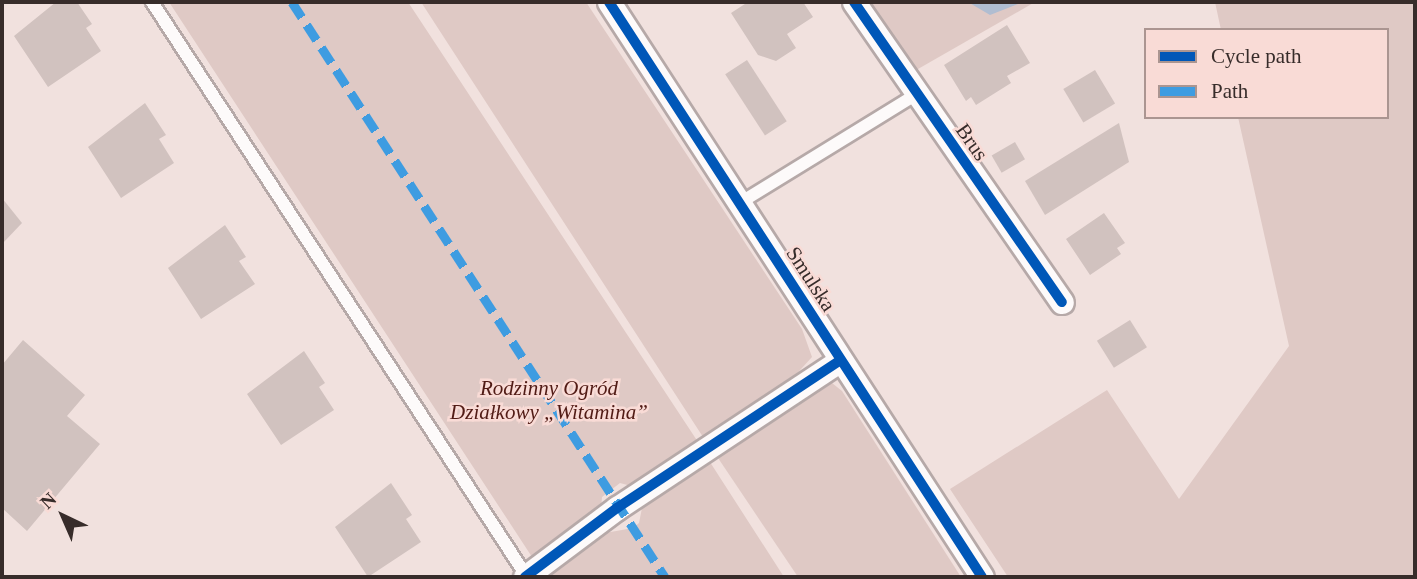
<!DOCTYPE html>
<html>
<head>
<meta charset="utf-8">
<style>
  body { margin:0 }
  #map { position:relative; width:1417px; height:579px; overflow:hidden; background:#f1e1de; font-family:"Times New Roman",serif }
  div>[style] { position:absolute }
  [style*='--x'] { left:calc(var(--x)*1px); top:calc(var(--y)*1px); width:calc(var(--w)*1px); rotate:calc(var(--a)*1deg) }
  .green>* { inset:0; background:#dfc9c5 }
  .water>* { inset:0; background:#b0bdd1 }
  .building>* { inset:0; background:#d1c2bf; transform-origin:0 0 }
  .roads { filter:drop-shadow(2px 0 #b6a9a8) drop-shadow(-2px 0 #b6a9a8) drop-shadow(0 2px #b6a9a8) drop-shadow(0 -2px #b6a9a8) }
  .lane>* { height:12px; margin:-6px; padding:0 6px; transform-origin:6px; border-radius:6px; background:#fdfafa }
  .street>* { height:23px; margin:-11.5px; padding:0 11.5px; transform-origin:11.5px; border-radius:11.5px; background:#fdfafa }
  .quiet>* { height:9px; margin-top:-4.5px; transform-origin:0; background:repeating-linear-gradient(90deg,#3e9ce1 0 18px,transparent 0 27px) }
  .cycleway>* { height:10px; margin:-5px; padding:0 5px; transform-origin:5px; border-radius:5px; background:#0057b8 }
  span { translate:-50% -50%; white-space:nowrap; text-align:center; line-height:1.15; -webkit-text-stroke:5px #f9dbd6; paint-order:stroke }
  .street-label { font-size:21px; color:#372c2a }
  .park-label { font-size:21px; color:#511b15; font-style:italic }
  .frame { position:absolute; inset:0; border:4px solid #372c2a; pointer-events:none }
  .legend { position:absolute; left:1144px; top:28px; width:245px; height:91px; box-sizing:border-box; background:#f9dbd6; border:2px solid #ab9591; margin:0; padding:9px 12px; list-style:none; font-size:21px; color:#372c2a }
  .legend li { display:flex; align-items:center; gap:14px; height:35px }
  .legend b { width:35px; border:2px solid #ab9591 }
  .north { position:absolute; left:28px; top:481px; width:70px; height:70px; -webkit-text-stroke:5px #f9dbd6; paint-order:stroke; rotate:316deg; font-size:19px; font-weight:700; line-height:28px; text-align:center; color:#372c2a }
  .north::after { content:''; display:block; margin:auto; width:24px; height:32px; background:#372c2a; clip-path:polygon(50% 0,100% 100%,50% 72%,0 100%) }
</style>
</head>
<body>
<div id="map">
  <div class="green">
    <div style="clip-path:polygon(169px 2px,408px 2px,698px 442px,635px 487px,620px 483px,602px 497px,601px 510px,532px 557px)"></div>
    <div style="clip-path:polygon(421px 2px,586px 2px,802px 329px,812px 357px,781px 391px,759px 399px,703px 437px)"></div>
    <div style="clip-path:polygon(870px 2px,1035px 2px,911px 73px)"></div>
    <div style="clip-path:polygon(1215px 2px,1415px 2px,1415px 577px,1008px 577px,950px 489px,1107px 390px,1179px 499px,1289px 346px,1238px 117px,1387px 117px,1387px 30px,1221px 30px)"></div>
    <div style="clip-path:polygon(832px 383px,842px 391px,961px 577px,798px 577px,716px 455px)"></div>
    <div style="clip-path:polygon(708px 459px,784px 577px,543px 577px,605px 533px,633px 528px,639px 523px,644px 498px)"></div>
  </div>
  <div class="water">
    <div style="clip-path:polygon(968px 2px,1023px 2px,990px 15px)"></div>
  </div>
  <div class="building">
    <div style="clip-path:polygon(56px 2px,77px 2px,92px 24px,86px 28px,101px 51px,48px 87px,14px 36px)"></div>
    <div style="clip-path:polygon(748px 2px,803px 2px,813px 17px,787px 34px,796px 48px,776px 61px,758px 55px,731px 13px)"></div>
    <div style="clip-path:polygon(1007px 25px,1030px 63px,1007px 76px,1011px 83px,976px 105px,971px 97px,966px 101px,944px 65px)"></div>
    <div style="left:747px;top:60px;width:73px;height:26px;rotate:57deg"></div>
    <div style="left:1095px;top:70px;width:39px;height:37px;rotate:59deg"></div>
    <div style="clip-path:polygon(145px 103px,166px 135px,159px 139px,174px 163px,121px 198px,88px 147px)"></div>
    <div style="clip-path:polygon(1119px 123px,1129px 162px,1045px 215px,1025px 181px)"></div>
    <div style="left:1015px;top:142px;width:20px;height:27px;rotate:60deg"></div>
    <div style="clip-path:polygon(2px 198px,22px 223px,2px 244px)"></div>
    <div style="clip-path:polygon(1104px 213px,1125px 243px,1117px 248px,1121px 254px,1090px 275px,1066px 239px)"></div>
    <div style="clip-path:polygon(225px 225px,246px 257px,239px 261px,255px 284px,201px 319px,168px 268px)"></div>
    <div style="left:1130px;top:320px;width:32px;height:39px;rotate:58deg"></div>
    <div style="clip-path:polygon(23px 340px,85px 395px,67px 416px,100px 444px,27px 531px,2px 508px,2px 365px)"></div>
    <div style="clip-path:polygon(304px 351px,325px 383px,319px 387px,334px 410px,281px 445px,247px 394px)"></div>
    <div style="clip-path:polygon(391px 483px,412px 515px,406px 519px,421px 542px,368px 577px,335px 527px)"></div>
  </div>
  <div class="roads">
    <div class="lane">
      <div style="--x:152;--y:2;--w:686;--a:56.89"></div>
      <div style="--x:738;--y:204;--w:208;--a:-31.6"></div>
    </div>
    <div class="street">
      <div style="--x:609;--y:2;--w:685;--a:57.03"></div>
      <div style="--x:854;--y:2;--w:365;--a:55.3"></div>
      <div style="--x:525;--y:577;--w:115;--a:-36.9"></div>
      <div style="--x:617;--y:508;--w:268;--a:-33.5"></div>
    </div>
  </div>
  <div class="quiet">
    <div style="--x:292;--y:2;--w:685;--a:57.03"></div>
  </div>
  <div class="cycleway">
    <div style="--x:609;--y:2;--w:685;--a:57.03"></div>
    <div style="--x:854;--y:2;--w:365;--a:55.3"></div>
    <div style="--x:525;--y:577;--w:115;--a:-36.9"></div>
    <div style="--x:617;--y:508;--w:268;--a:-33.5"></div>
  </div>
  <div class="street-label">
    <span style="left:972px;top:142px;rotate:55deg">Brus</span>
    <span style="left:811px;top:279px;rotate:57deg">Smulska</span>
  </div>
  <div class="park-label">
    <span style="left:549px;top:400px">Rodzinny Ogród<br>Działkowy „Witamina”</span>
  </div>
  <div class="frame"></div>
  <ul class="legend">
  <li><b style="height:9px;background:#0057b8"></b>Cycle path</li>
  <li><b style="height:9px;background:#3e9ce1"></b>Path</li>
  </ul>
  <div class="north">N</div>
</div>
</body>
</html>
